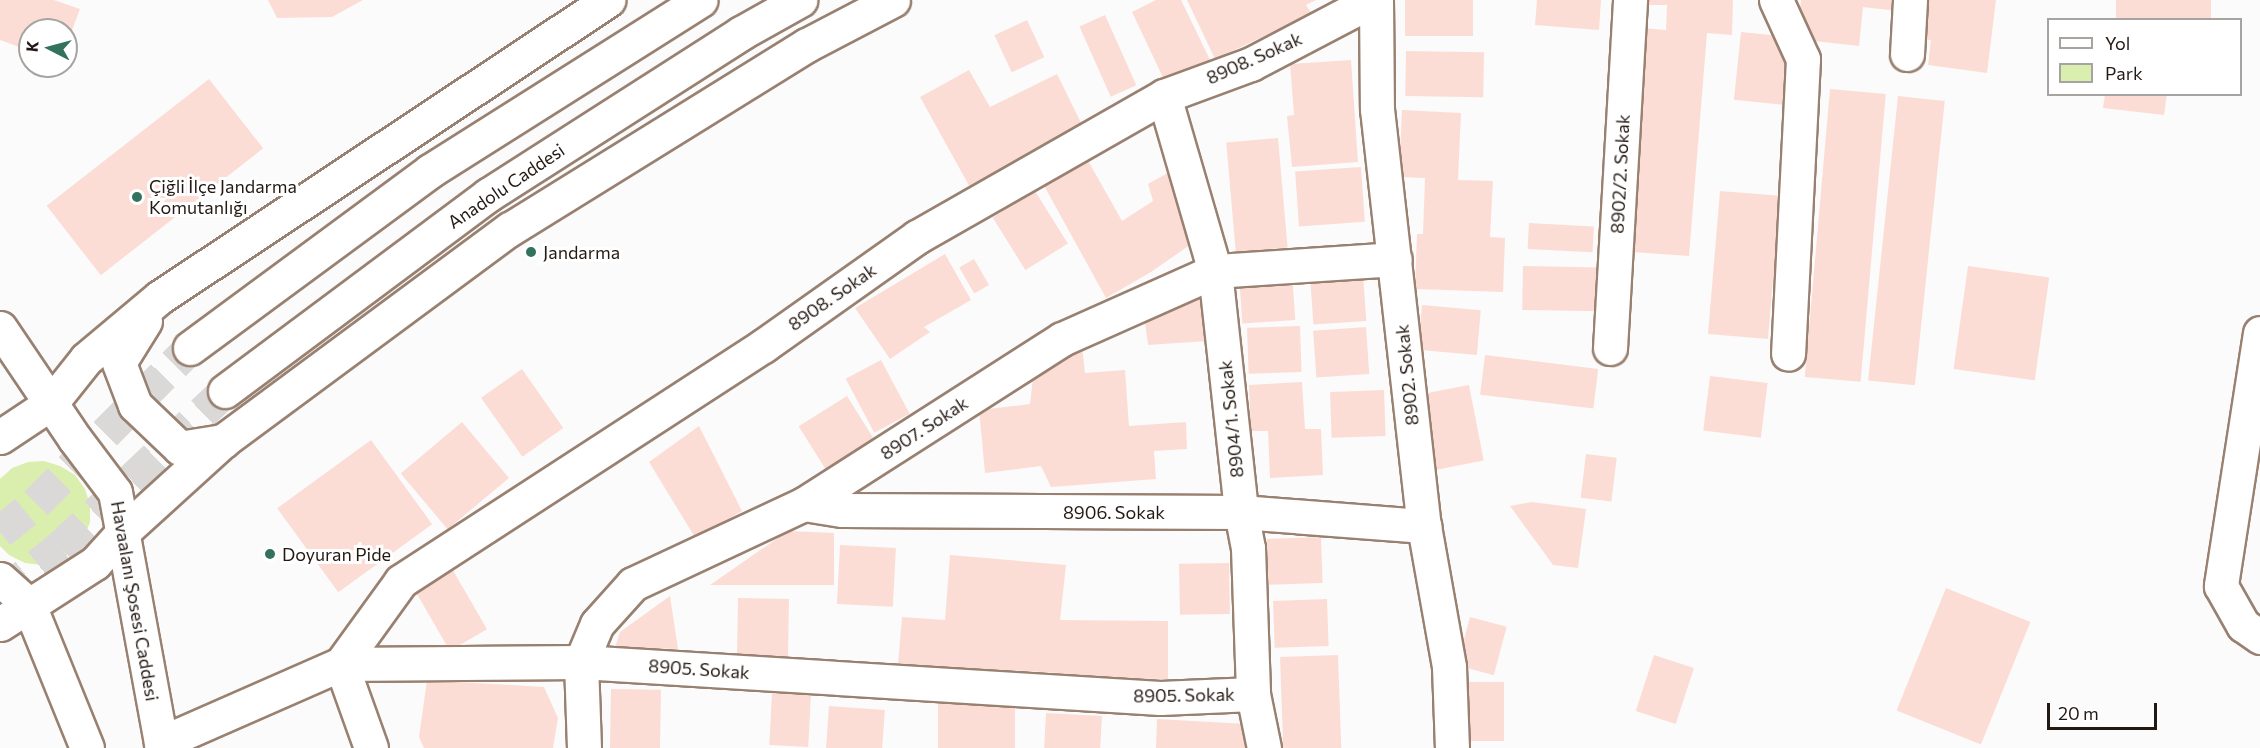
<!DOCTYPE html>
<html>
<head>
<meta charset="utf-8">
<style>
  body { margin:0 }
  #map { position:relative; width:2260px; height:748px; overflow:hidden; background:#fbfbfb; font-family:Commissioner,sans-serif }
  div>[style] { position:absolute }
  [style*='--x'] { left:calc(var(--x)*1px); top:calc(var(--y)*1px); width:calc(var(--w)*1px); rotate:calc(var(--a)*1deg) }
  .green>* { inset:0; background:#daeeae }
  .building>* { inset:0; background:#fcddd5; transform-origin:0 0 }
  .trunk-tunnel>* { height:33px; margin-top:-16.5px; transform-origin:0; background:repeating-linear-gradient(90deg,#dbd9d8 0 33px,transparent 0 49px) }
  .roads { filter:drop-shadow(2px 0 #998171) drop-shadow(-2px 0 #998171) drop-shadow(0 2px #998171) drop-shadow(0 -2px #998171) }
  .minor>* { height:33px; margin:-16.5px; padding:0 16.5px; transform-origin:16.5px; border-radius:16.5px; background:#fff }
  .primary>* { height:33px; margin:-16.5px; padding:0 16.5px; transform-origin:16.5px; border-radius:16.5px; background:#fff }
  .trunk>* { height:33px; margin:-16.5px; padding:0 16.5px; transform-origin:16.5px; border-radius:16.5px; background:#fff }
  .dots>* { width:16px; height:16px; translate:-50% -50%; box-sizing:border-box; border:3px solid #fff; border-radius:50% }
  span { translate:-50% -50%; white-space:nowrap; text-align:center; line-height:1.15; -webkit-text-stroke:6px #fff; paint-order:stroke }
  .street-label { font-size:18px; color:#231913 }
  .poi-label { font-size:18px; color:#231913 }
  .left { translate:0 -50%; text-align:left }
  .legend { position:absolute; left:2047px; top:18px; width:195px; height:78px; box-sizing:border-box; background:#fff; border:2px solid #a7a3a1; margin:0; padding:8px 10px; list-style:none; font-size:18px; color:#231913 }
  .legend li { display:flex; align-items:center; gap:12px; height:30px }
  .legend b { width:30px; border:2px solid #a7a3a1 }
  .north { position:absolute; left:18px; top:18px; width:60px; height:60px; box-sizing:border-box; background:#fff; border:2px solid #a7a3a1; border-radius:50%; rotate:276deg; font-size:16px; font-weight:700; line-height:24px; text-align:center; color:#231913 }
  .north::after { content:''; display:block; margin:auto; width:21px; height:27px; background:#33725e; clip-path:polygon(50% 0,100% 100%,50% 72%,0 100%) }
  .scale { position:absolute; left:2047px; top:703px; width:110px; height:27px; box-sizing:border-box; border:3px solid #231913; border-top:0; padding-left:8px; font-size:18px; line-height:21px; white-space:nowrap; color:#231913; -webkit-text-stroke:4px #fff; paint-order:stroke }
</style>
</head>
<body>
<div id="map">
  <div class="green">
    <div style="clip-path:polygon(44px 461px,60px 466px,75px 475px,85px 489px,90px 505px,90px 522px,84px 538px,73px 551px,59px 560px,43px 565px,25px 563px,9px 555px,0 546px,0 479px,12px 468px,28px 462px)"></div>
  </div>
  <div class="building">
    <div style="clip-path:polygon(0 0,54px 0,80px 9px,66px 46px,66px 30px,30px 30px,30px 51px,0 40px)"></div>
    <div style="clip-path:polygon(268px 0,363px 0,332px 17px,277px 18px)"></div>
    <div style="clip-path:polygon(1156px 0,1181px 0,1212px 64px,1167px 86px,1132px 12px)"></div>
    <div style="clip-path:polygon(1187px 0,1316px 0,1306px 5px,1312px 14px,1215px 59px)"></div>
    <div style="left:1405px;top:0;width:68px;height:36px"></div>
    <div style="clip-path:polygon(1537px 0,1601px 0,1599px 30px,1535px 25px)"></div>
    <div style="clip-path:polygon(1642px 0,1733px 0,1732px 35px,1707px 33px,1689px 256px,1632px 252px,1639px 156px,1632px 155px,1636px 111px,1642px 112px,1645px 82px,1638px 82px,1642px 28px,1666px 30px,1667px 5px,1641px 5px)"></div>
    <div style="clip-path:polygon(1801px 0,1899px 0,1898px 11px,1863px 7px,1859px 46px,1796px 39px)"></div>
    <div style="clip-path:polygon(1927px 0,1996px 0,1987px 73px,1928px 65px,1931px 40px,1921px 39px)"></div>
    <div style="left:2116px;top:0;width:95px;height:20px"></div>
    <div style="left:1105px;top:15px;width:77px;height:28px;rotate:66deg"></div>
    <div style="left:1027px;top:20px;width:41px;height:36px;rotate:65deg"></div>
    <div style="left:1741px;top:32px;width:50px;height:68px;rotate:6deg"></div>
    <div style="left:1406px;top:51px;width:78px;height:45px;rotate:1deg"></div>
    <div style="clip-path:polygon(1351px 60px,1358px 162px,1292px 167px,1287px 116px,1294px 115px,1290px 64px)"></div>
    <div style="clip-path:polygon(969px 70px,990px 107px,1057px 74px,1086px 133px,977px 200px,920px 97px)"></div>
    <div style="left:209px;top:79px;width:88px;height:206px;rotate:52deg"></div>
    <div style="left:1830px;top:89px;width:56px;height:289px;rotate:5deg"></div>
    <div style="clip-path:polygon(2105px 94px,2167px 94px,2164px 115px,2103px 108px)"></div>
    <div style="left:1898px;top:96px;width:47px;height:286px;rotate:6deg"></div>
    <div style="clip-path:polygon(1402px 110px,1461px 113px,1458px 180px,1493px 181px,1490px 237px,1505px 238px,1503px 292px,1415px 289px,1417px 234px,1423px 234px,1425px 178px,1399px 177px)"></div>
    <div style="left:1278px;top:138px;width:110px;height:52px;rotate:85deg"></div>
    <div style="clip-path:polygon(1086px 157px,1122px 221px,1153px 201px,1148px 184px,1173px 170px,1197px 240px,1151px 272px,1106px 298px,1042px 182px)"></div>
    <div style="left:1361px;top:167px;width:55px;height:66px;rotate:86deg"></div>
    <div style="left:1035px;top:191px;width:62px;height:50px;rotate:58deg"></div>
    <div style="clip-path:polygon(1720px 191px,1784px 196px,1777px 279px,1773px 279px,1768px 339px,1708px 334px)"></div>
    <div style="left:1529px;top:223px;width:65px;height:26px;rotate:3deg"></div>
    <div style="clip-path:polygon(945px 254px,971px 300px,924px 327px,930px 332px,890px 359px,855px 308px)"></div>
    <div style="left:974px;top:259px;width:30px;height:17px;rotate:60deg"></div>
    <div style="left:1523px;top:266px;width:79px;height:44px;rotate:1deg"></div>
    <div style="left:1968px;top:266px;width:82px;height:104px;rotate:8deg"></div>
    <div style="left:1292px;top:273px;width:47px;height:53px;rotate:86deg"></div>
    <div style="left:1363px;top:274px;width:47px;height:53px;rotate:86deg"></div>
    <div style="clip-path:polygon(1204px 293px,1207px 341px,1148px 345px,1144px 314px)"></div>
    <div style="left:1422px;top:305px;width:59px;height:45px;rotate:5deg"></div>
    <div style="left:1300px;top:326px;width:46px;height:53px;rotate:88deg"></div>
    <div style="left:1366px;top:327px;width:47px;height:53px;rotate:86deg"></div>
    <div style="clip-path:polygon(1082px 346px,1085px 373px,1125px 370px,1129px 426px,1186px 422px,1187px 449px,1154px 451px,1156px 479px,1051px 487px,1041px 466px,985px 473px,979px 410px,1030px 404px,1033px 378px)"></div>
    <div style="left:1485px;top:355px;width:114px;height:40px;rotate:7deg"></div>
    <div style="left:881px;top:360px;width:61px;height:40px;rotate:62deg"></div>
    <div style="left:522px;top:369px;width:72px;height:50px;rotate:55deg"></div>
    <div style="left:1710px;top:376px;width:58px;height:55px;rotate:7deg"></div>
    <div style="clip-path:polygon(1302px 382px,1305px 429px,1321px 429px,1323px 475px,1270px 478px,1268px 431px,1251px 431px,1249px 385px)"></div>
    <div style="left:1469px;top:385px;width:77px;height:53px;rotate:79deg"></div>
    <div style="left:1384px;top:390px;width:46px;height:54px;rotate:88deg"></div>
    <div style="left:847px;top:396px;width:55px;height:57px;rotate:58deg"></div>
    <div style="left:462px;top:422px;width:73px;height:80px;rotate:50deg"></div>
    <div style="clip-path:polygon(699px 426px,742px 511px,696px 539px,649px 462px)"></div>
    <div style="left:371px;top:440px;width:104px;height:116px;rotate:54deg"></div>
    <div style="left:1586px;top:454px;width:31px;height:44px;rotate:7deg"></div>
    <div style="clip-path:polygon(1532px 502px,1586px 509px,1578px 568px,1553px 565px,1510px 506px)"></div>
    <div style="clip-path:polygon(788px 531px,834px 533px,834px 585px,710px 585px)"></div>
    <div style="left:1321px;top:537px;width:46px;height:54px;rotate:88deg"></div>
    <div style="left:840px;top:545px;width:56px;height:59px;rotate:3deg"></div>
    <div style="clip-path:polygon(950px 555px,1066px 565px,1060px 620px,1168px 621px,1168px 679px,1060px 678px,1060px 673px,898px 664px,902px 617px,945px 620px)"></div>
    <div style="left:1229px;top:563px;width:51px;height:50px;rotate:89deg"></div>
    <div style="left:451px;top:567px;width:72px;height:43px;rotate:60deg"></div>
    <div style="left:1946px;top:588px;width:91px;height:132px;rotate:22deg"></div>
    <div style="clip-path:polygon(670px 596px,678px 649px,615px 647px,620px 632px)"></div>
    <div style="left:738px;top:598px;width:51px;height:59px;rotate:1deg"></div>
    <div style="left:1327px;top:599px;width:47px;height:54px;rotate:88deg"></div>
    <div style="left:1470px;top:617px;width:38px;height:50px;rotate:15deg"></div>
    <div style="left:1338px;top:655px;width:93px;height:58px;rotate:88deg"></div>
    <div style="left:1654px;top:655px;width:42px;height:59px;rotate:18deg"></div>
    <div style="clip-path:polygon(427px 680px,544px 687px,558px 718px,553px 748px,424px 748px,419px 737px)"></div>
    <div style="left:1466px;top:682px;width:38px;height:59px"></div>
    <div style="left:611px;top:689px;width:50px;height:59px;rotate:1deg"></div>
    <div style="left:772px;top:693px;width:39px;height:52px;rotate:3deg"></div>
    <div style="left:938px;top:704px;width:77px;height:44px"></div>
    <div style="left:829px;top:706px;width:56px;height:42px;rotate:4deg"></div>
    <div style="left:1046px;top:713px;width:56px;height:35px;rotate:3deg"></div>
    <div style="clip-path:polygon(1157px 719px,1247px 724px,1249px 748px,1156px 748px)"></div>
  </div>
  <div class="trunk-tunnel">
    <div style="--x:0;--y:532;--w:46;--a:-38.9"></div>
    <div style="--x:36;--y:503;--w:218;--a:-45.2"></div>
    <div style="--x:0;--y:595;--w:77;--a:-38.7"></div>
    <div style="--x:60;--y:547;--w:227;--a:-43.4"></div>
  </div>
  <div class="roads">
    <div class="minor">
      <div style="--x:1376;--y:0;--w:109;--a:89.5"></div>
      <div style="--x:1377;--y:109;--w:420;--a:83.6"></div>
      <div style="--x:1424;--y:526;--w:143;--a:79.9"></div>
      <div style="--x:1449;--y:667;--w:81;--a:87.9"></div>
      <div style="--x:1776;--y:0;--w:65;--a:65.4"></div>
      <div style="--x:1803;--y:59;--w:295;--a:92.9"></div>
      <div style="--x:1907;--y:54;--w:54;--a:-86.8"></div>
      <div style="--x:1164;--y:96;--w:182;--a:73.8"></div>
      <div style="--x:1215;--y:271;--w:242;--a:83.8"></div>
      <div style="--x:1241;--y:512;--w:37;--a:79"></div>
      <div style="--x:1248;--y:548;--w:146;--a:88"></div>
      <div style="--x:1253;--y:694;--w:55;--a:78.5"></div>
      <div style="--x:2260;--y:333;--w:256;--a:98.8"></div>
      <div style="--x:2221;--y:586;--w:45;--a:60.6"></div>
      <div style="--x:2243;--y:625;--w:21;--a:35"></div>
      <div style="--x:1610;--y:348;--w:349;--a:-86.7"></div>
      <div style="--x:804;--y:504;--w:39;--a:9"></div>
      <div style="--x:843;--y:510;--w:398;--a:0.3"></div>
      <div style="--x:1241;--y:512;--w:184;--a:4.4"></div>
      <div style="--x:341;--y:664;--w:102;--a:-54.1"></div>
      <div style="--x:401;--y:581;--w:432;--a:-33"></div>
      <div style="--x:763;--y:346;--w:189;--a:-35.3"></div>
      <div style="--x:917;--y:237;--w:284;--a:-29.7"></div>
      <div style="--x:1164;--y:96;--w:93;--a:-20.2"></div>
      <div style="--x:1251;--y:64;--w:138;--a:-27.7"></div>
      <div style="--x:341;--y:664;--w:89;--a:70.3"></div>
      <div style="--x:161;--y:743;--w:197;--a:-23.7"></div>
      <div style="--x:341;--y:664;--w:240;--a:-0.5"></div>
      <div style="--x:581;--y:662;--w:580;--a:3.56"></div>
      <div style="--x:1160;--y:698;--w:93;--a:-2.5"></div>
      <div style="--x:584;--y:748;--w:86;--a:-92"></div>
      <div style="--x:581;--y:662;--w:41;--a:-67.2"></div>
      <div style="--x:597;--y:624;--w:54;--a:-48"></div>
      <div style="--x:633;--y:584;--w:189;--a:-25.1"></div>
      <div style="--x:804;--y:504;--w:306;--a:-32.6"></div>
      <div style="--x:1062;--y:339;--w:167;--a:-24"></div>
      <div style="--x:1215;--y:271;--w:180;--a:-3.8"></div>
    </div>
    <div class="primary">
      <div style="--x:0;--y:328;--w:134;--a:56"></div>
      <div style="--x:75;--y:439;--w:66;--a:53"></div>
      <div style="--x:115;--y:492;--w:260;--a:79.6"></div>
      <div style="--x:0;--y:579;--w:39;--a:42"></div>
      <div style="--x:29;--y:605;--w:154;--a:67.9"></div>
    </div>
    <div class="trunk">
      <div style="--x:145;--y:321;--w:49;--a:121.8"></div>
      <div style="--x:119;--y:363;--w:45;--a:69.1"></div>
      <div style="--x:135;--y:405;--w:62;--a:43.7"></div>
      <div style="--x:180;--y:448;--w:44;--a:-9.2"></div>
      <div style="--x:190;--y:348;--w:298;--a:-36.4"></div>
      <div style="--x:430;--y:171;--w:320;--a:-32.3"></div>
      <div style="--x:225;--y:391;--w:328;--a:-36.7"></div>
      <div style="--x:488;--y:195;--w:300;--a:-32.6"></div>
      <div style="--x:741;--y:33;--w:68;--a:-29.2"></div>
      <div style="--x:0;--y:437;--w:61;--a:-33.7"></div>
      <div style="--x:51;--y:403;--w:56;--a:-51.5"></div>
      <div style="--x:86;--y:359;--w:97;--a:-40"></div>
      <div style="--x:160;--y:297;--w:538;--a:-33.54"></div>
      <div style="--x:0;--y:624;--w:113;--a:-32.7"></div>
      <div style="--x:95;--y:563;--w:43;--a:-47.8"></div>
      <div style="--x:124;--y:531;--w:134;--a:-42.3"></div>
      <div style="--x:223;--y:441;--w:357;--a:-36.5"></div>
      <div style="--x:510;--y:229;--w:349;--a:-31.8"></div>
      <div style="--x:807;--y:45;--w:97;--a:-27.6"></div>
    </div>
  </div>
  <div class="dots">
    <div style="left:137px;top:197px;background:#33725e"></div>
    <div style="left:531px;top:252px;background:#33725e"></div>
    <div style="left:270px;top:554px;background:#33725e"></div>
  </div>
  <div class="street-label">
    <span style="left:1254px;top:58px;rotate:-24deg">8908. Sokak</span>
    <span style="left:1620px;top:174px;rotate:-87deg">8902/2. Sokak</span>
    <span style="left:506px;top:186px;rotate:-34deg">Anadolu Caddesi</span>
    <span style="left:832px;top:297px;rotate:-35deg">8908. Sokak</span>
    <span style="left:1407px;top:375px;rotate:-96deg">8902. Sokak</span>
    <span style="left:1231px;top:419px;rotate:-96deg">8904/1. Sokak</span>
    <span style="left:924px;top:428px;rotate:-33deg">8907. Sokak</span>
    <span style="left:1114px;top:512px">8906. Sokak</span>
    <span style="left:135px;top:601px;rotate:80deg">Havaalanı Şosesi Caddesi</span>
    <span style="left:699px;top:669px;rotate:4deg">8905. Sokak</span>
    <span style="left:1184px;top:695px;rotate:-1deg">8905. Sokak</span>
  </div>
  <div class="poi-label">
    <span class="left" style="left:149px;top:197px">Çiğli İlçe Jandarma<br>Komutanlığı</span>
    <span class="left" style="left:543px;top:252px">Jandarma</span>
    <span class="left" style="left:282px;top:554px">Doyuran Pide</span>
  </div>
  <ul class="legend">
  <li><b style="height:8px;background:#fff"></b>Yol</li>
  <li><b style="height:16px;background:#daeeae"></b>Park</li>
  </ul>
  <div class="north">K</div>
  <div class="scale">20 m</div>
</div>
</body>
</html>
